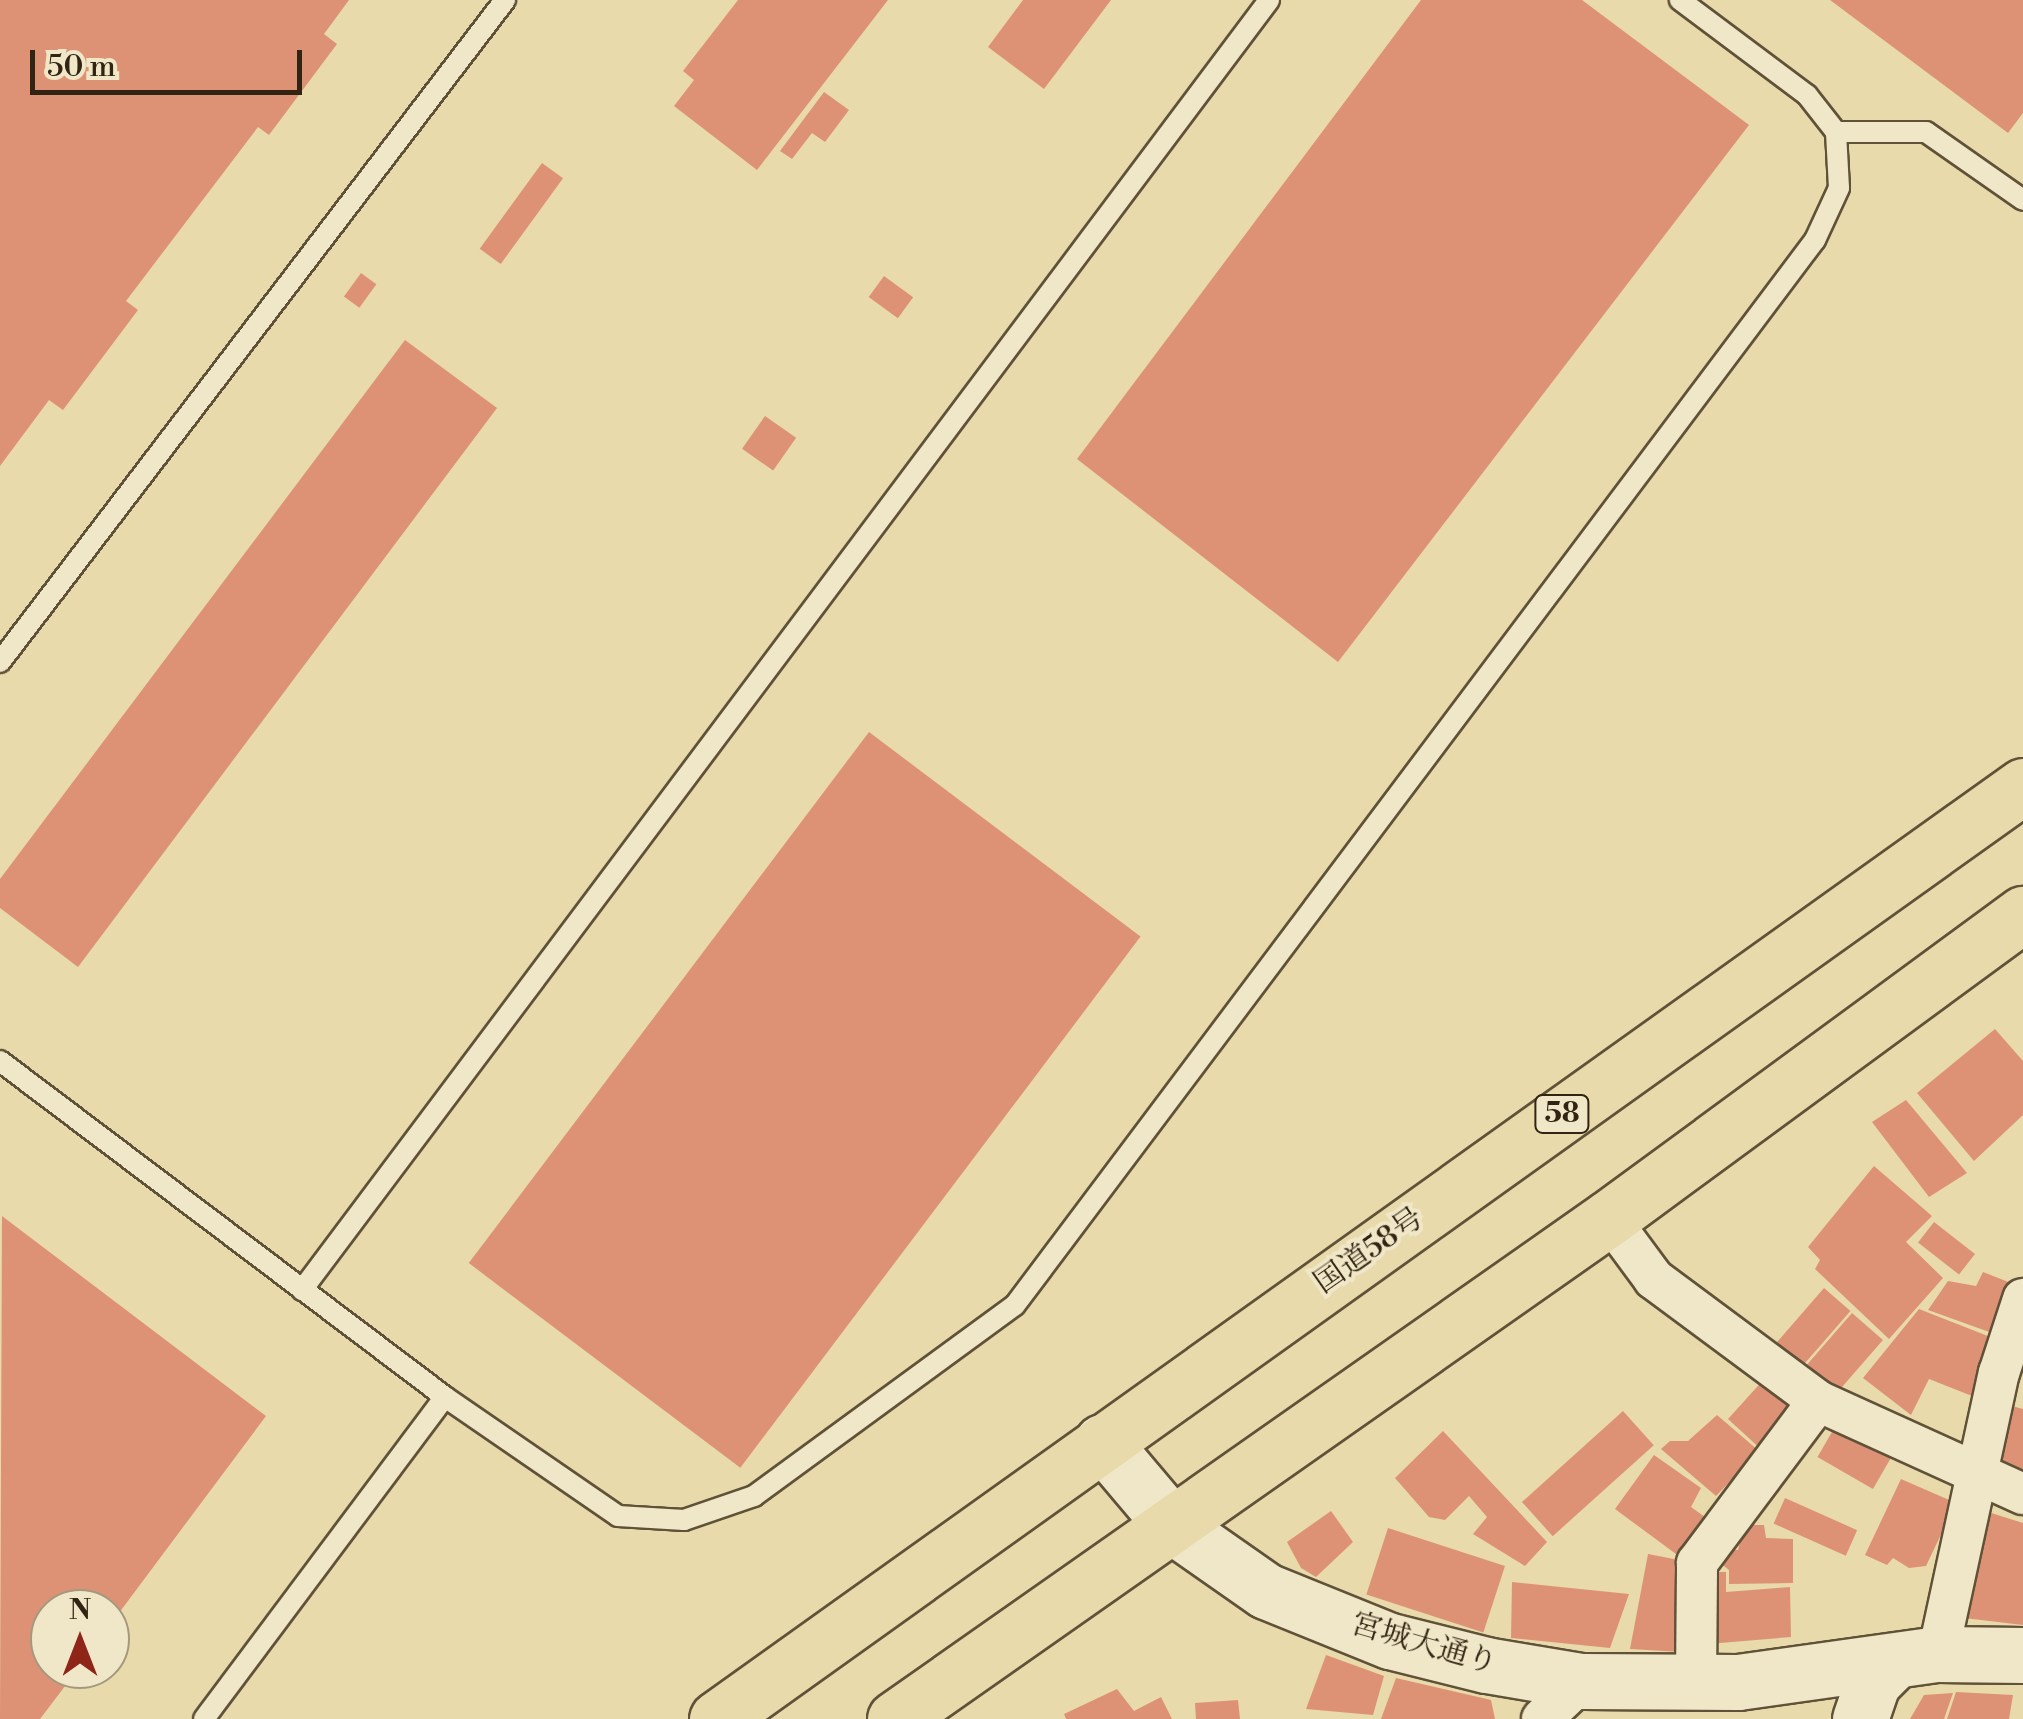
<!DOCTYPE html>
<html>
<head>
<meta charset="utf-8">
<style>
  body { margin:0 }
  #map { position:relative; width:2023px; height:1719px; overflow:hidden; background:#e8daab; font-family:"Libre Bodoni","Noto Serif JP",serif }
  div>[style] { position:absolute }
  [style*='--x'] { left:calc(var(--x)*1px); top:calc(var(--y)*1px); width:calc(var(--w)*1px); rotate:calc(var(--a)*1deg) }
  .building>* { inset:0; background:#de9275; transform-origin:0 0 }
  .roads { filter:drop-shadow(2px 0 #605238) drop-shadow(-2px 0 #605238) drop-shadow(0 2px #605238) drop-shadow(0 -2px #605238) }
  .lane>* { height:20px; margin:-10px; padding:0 10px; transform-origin:10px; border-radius:10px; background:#f0e7c8 }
  .street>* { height:40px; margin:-20px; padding:0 20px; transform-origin:20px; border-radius:20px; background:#f0e7c8 }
  .secondary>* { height:55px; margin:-27.5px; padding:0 27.5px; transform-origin:27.5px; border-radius:27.5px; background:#f0e7c8 }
  .highway>* { height:55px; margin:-27.5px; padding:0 27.5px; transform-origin:27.5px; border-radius:27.5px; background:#e8daab }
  span { translate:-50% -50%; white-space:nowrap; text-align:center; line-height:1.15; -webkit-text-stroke:8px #f0e7c8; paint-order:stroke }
  .shield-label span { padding:2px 8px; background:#f0e7c8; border:2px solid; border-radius:8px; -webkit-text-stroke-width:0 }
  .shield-label { font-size:28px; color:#322412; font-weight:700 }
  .street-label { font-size:30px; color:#322412 }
  .north { position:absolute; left:30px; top:1589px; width:100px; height:100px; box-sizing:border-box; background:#f0e7c8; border:2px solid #a4997f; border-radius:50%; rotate:0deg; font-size:28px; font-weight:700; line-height:40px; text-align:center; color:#322412 }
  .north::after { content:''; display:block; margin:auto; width:35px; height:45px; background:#8f2418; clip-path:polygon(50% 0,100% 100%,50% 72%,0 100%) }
  .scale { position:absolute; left:30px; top:50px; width:272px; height:45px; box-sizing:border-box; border:5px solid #322412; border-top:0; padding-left:12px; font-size:30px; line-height:35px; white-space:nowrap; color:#322412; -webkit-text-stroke:8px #f0e7c8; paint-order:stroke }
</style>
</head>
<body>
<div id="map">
  <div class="building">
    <div style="clip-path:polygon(0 0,349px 0,324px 34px,337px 44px,269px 135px,258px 127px,126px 301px,138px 310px,63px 410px,49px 400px,0 466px)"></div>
    <div style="clip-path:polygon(738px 0,888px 0,757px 170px,674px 106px,694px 80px,683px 71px)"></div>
    <div style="clip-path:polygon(1023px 0,1111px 0,1044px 89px,988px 47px)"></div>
    <div style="clip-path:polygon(1421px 0,1582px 0,1749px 125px,1338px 662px,1077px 459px)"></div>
    <div style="clip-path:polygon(1830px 0,2023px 0,2023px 113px,2008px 133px)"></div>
    <div style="clip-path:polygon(824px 92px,849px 110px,825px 142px,812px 133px,792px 159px,780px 151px)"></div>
    <div style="left:542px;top:163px;width:26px;height:106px;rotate:36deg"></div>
    <div style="left:361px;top:273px;width:19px;height:29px;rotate:36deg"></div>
    <div style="left:884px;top:276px;width:36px;height:26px;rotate:36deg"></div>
    <div style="clip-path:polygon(405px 340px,497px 408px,78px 967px,0 908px,0 879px)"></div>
    <div style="left:765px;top:416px;width:38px;height:40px;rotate:35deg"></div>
    <div style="left:869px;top:732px;width:340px;height:665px;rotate:37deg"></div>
    <div style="clip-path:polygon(1995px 1029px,2023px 1061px,2023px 1115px,1974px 1161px,1917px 1093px)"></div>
    <div style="clip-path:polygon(1906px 1100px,1967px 1173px,1929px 1197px,1872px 1122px)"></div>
    <div style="clip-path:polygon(1874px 1166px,1932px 1216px,1906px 1242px,1943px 1278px,1889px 1339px,1815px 1269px,1820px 1260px,1808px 1247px)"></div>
    <div style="clip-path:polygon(2px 1216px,266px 1416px,110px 1625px,110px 1609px,50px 1609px,50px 1669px,78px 1669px,40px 1719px,0 1719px)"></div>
    <div style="left:1934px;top:1222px;width:52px;height:26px;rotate:38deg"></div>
    <div style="clip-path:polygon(1983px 1272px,2011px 1283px,1992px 1333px,1928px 1310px,1948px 1281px,1976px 1286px)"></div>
    <div style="left:1824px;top:1288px;width:35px;height:80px;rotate:41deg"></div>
    <div style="clip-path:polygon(1919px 1309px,1993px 1338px,1972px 1396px,1929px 1379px,1911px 1415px,1863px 1378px)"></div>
    <div style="left:1852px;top:1313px;width:41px;height:73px;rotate:41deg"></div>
    <div style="clip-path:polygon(1766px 1377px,1804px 1402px,1764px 1452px,1728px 1419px)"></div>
    <div style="clip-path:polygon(2012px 1406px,2023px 1409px,2023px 1475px,1995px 1467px)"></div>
    <div style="left:1623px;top:1411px;width:46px;height:136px;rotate:48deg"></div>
    <div style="clip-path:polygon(1717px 1415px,1759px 1451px,1716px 1496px,1661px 1449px,1670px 1441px,1688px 1441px)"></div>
    <div style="left:1836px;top:1425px;width:64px;height:37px;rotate:30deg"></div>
    <div style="clip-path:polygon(1443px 1431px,1547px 1542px,1525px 1566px,1473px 1534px,1487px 1517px,1469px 1496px,1445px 1520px,1429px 1517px,1395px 1478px)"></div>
    <div style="clip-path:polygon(1654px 1455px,1701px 1488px,1691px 1507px,1712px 1522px,1697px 1547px,1688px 1540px,1676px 1554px,1615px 1509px)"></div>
    <div style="clip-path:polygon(1901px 1479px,1956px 1503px,1926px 1566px,1909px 1568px,1893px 1558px,1887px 1565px,1865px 1555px)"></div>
    <div style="left:1785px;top:1498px;width:79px;height:28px;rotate:24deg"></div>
    <div style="clip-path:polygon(1331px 1511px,1353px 1542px,1316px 1577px,1301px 1568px,1287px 1542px)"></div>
    <div style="clip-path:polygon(1985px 1511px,2023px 1523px,2023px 1625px,1964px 1618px)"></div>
    <div style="clip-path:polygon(1744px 1525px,1764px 1525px,1766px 1538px,1793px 1539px,1793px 1583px,1729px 1584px,1729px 1570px,1720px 1563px,1729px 1549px,1738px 1550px)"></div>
    <div style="left:1388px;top:1528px;width:123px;height:70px;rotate:18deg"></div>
    <div style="clip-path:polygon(1648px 1554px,1684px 1561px,1681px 1652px,1630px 1649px)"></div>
    <div style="clip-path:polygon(1710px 1572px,1726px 1572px,1726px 1592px,1790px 1587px,1791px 1637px,1708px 1644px)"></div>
    <div style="clip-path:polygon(1512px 1582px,1629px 1594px,1610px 1648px,1511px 1638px)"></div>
    <div style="clip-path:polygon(1326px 1655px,1384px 1676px,1373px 1715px,1306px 1709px)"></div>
    <div style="clip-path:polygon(1396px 1678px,1491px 1700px,1495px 1719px,1381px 1719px)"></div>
    <div style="clip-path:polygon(1117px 1689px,1134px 1711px,1161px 1697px,1172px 1719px,1066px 1719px,1064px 1714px)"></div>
    <div style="clip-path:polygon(1956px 1692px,2013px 1695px,2009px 1719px,1947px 1719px)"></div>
    <div style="clip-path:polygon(1953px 1693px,1944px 1719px,1910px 1719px,1924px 1695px)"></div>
    <div style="clip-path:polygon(1238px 1700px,1240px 1719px,1196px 1719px,1195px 1703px)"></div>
  </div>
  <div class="roads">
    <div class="lane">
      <div style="--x:1836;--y:132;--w:90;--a:0"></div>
      <div style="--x:1926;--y:132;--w:118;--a:35"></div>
      <div style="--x:0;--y:662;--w:833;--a:-52.66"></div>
      <div style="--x:0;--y:1061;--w:558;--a:37.05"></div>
      <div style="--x:445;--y:1397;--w:210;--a:34.5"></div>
      <div style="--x:618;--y:1516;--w:66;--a:3.5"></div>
      <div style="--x:684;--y:1520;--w:74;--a:-18.9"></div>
      <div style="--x:754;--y:1496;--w:323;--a:-36.2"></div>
      <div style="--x:1015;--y:1305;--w:1332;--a:-53.09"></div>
      <div style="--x:1815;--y:240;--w:57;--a:-65.2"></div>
      <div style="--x:1839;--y:188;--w:56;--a:-93.1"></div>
      <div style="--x:1836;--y:132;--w:47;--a:-128.1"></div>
      <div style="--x:1807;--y:95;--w:159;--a:-143.2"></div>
      <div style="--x:302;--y:1290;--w:1612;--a:-53.14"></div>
      <div style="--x:204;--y:1719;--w:402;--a:-53.2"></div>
    </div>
    <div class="street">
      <div style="--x:1609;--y:1218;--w:76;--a:53.6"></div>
      <div style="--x:1654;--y:1279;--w:204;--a:36.6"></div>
      <div style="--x:1818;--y:1401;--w:225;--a:24.4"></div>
      <div style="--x:1938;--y:1654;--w:288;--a:-77.8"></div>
      <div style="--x:1999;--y:1373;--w:78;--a:-72"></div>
      <div style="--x:1696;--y:1682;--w:119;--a:-89.5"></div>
      <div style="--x:1697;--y:1563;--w:202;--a:-53.2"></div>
      <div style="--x:1542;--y:1719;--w:55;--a:-43.5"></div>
    </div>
    <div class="secondary">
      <div style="--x:1102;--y:1442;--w:110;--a:49.8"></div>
      <div style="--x:1173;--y:1526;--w:113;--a:35"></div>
      <div style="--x:1266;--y:1591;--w:134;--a:22"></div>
      <div style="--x:1390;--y:1641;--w:99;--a:14"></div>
      <div style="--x:1486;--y:1665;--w:97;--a:9.5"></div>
      <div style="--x:1582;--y:1681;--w:156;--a:0.4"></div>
      <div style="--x:1738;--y:1682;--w:202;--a:-8"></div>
      <div style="--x:1938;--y:1654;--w:85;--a:0.7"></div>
      <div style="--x:1860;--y:1719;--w:39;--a:-71"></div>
      <div style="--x:1873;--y:1682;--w:30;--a:-45"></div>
    </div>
    <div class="highway">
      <div style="--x:717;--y:1719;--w:1605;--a:-35.54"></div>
      <div style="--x:895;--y:1719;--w:872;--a:-35.06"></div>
      <div style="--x:1609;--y:1218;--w:514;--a:-36.29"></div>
    </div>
  </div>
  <div class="shield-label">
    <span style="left:1562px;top:1114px">58</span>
  </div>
  <div class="street-label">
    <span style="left:1369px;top:1251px;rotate:-35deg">国道58号</span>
    <span style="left:1424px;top:1644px;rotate:16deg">宮城大通り</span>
  </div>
  <div class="north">N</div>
  <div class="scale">50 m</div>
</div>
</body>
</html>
